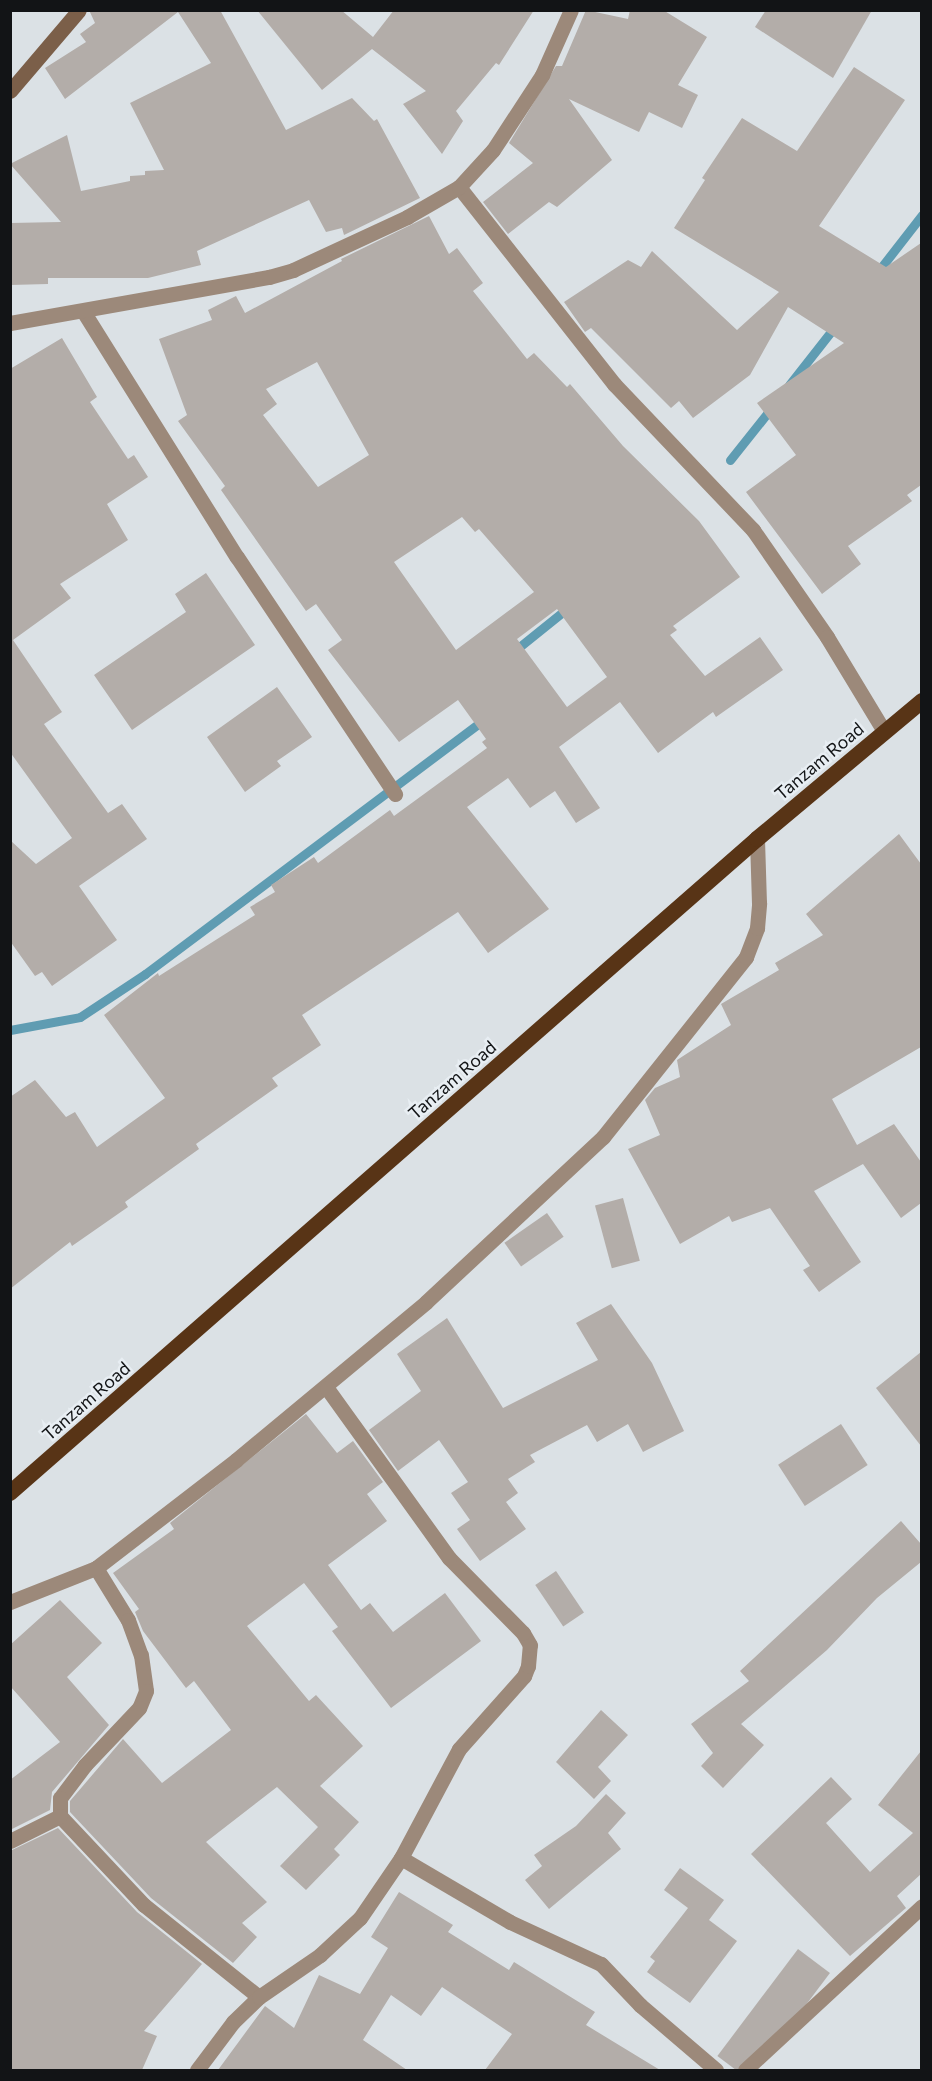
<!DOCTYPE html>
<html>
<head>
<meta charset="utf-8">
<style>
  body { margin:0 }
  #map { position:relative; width:932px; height:2081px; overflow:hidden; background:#dbe1e5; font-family:Commissioner,sans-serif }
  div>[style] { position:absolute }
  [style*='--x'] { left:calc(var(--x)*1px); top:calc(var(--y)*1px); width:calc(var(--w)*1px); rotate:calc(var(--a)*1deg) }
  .stream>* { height:9px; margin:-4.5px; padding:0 4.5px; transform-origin:4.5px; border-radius:4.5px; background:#5f9cb2 }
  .building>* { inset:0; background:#b3ada9; transform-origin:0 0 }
  .minor>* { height:15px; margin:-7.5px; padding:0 7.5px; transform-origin:7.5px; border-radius:7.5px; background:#9c897a }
  .secondary>* { height:15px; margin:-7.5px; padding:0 7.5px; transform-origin:7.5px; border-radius:7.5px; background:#7b5f49 }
  .trunk>* { height:16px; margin:-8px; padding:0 8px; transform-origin:8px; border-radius:8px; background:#583416 }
  span { translate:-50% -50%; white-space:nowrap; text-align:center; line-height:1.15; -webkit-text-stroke:5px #e8eef3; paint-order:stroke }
  .street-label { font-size:18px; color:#121416 }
  .frame { position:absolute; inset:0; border:12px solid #121416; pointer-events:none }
</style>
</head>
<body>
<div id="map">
  <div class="stream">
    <div style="--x:876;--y:274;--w:75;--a:-52.1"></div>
    <div style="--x:789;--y:385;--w:76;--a:-51.9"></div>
    <div style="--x:730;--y:460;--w:69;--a:-51.5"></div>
    <div style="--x:513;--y:652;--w:73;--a:-38.9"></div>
    <div style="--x:10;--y:1030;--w:71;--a:-10.5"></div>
    <div style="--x:80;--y:1017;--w:78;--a:-33.5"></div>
    <div style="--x:145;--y:974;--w:425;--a:-36.9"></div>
  </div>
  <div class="building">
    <div style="clip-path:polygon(89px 10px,220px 10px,286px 130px,352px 98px,374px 121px,377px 119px,420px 198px,344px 235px,342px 228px,326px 232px,309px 200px,197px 251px,201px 265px,148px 278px,48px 278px,48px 284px,10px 285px,10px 223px,61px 222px,10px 164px,67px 135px,81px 191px,130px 181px,130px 176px,145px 175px,145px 171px,164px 170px,130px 103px,211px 63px,178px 12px,65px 99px,45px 68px,86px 42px,80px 34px,95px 23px)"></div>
    <div style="clip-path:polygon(257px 10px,341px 10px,373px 37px,394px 10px,534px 10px,499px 65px,496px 63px,456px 111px,463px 121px,442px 154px,403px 104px,426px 91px,372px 49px,322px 90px)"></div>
    <div style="clip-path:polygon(586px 10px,628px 19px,630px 10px,663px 10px,707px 37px,678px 85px,698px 95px,682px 128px,649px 112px,639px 132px,569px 99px,612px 160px,557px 207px,549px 202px,508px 234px,483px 202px,533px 163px,509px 143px,556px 66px,562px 66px)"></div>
    <div style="clip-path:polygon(766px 10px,872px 10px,833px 78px,755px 27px)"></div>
    <div style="clip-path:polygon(854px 67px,905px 100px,819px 226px,886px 267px,921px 243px,921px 485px,907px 495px,912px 501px,848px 546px,861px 564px,822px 594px,746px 492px,796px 455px,757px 403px,844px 343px,788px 307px,750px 375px,693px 418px,679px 401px,671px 408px,591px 328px,585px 332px,564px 302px,628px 260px,641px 267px,652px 251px,737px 330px,779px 292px,674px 228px,705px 180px,702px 178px,742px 118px,797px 151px)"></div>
    <div style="clip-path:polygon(evenodd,429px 216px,449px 254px,457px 248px,483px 283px,473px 291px,527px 359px,534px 353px,567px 387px,570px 384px,623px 446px,699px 521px,740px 577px,673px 626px,677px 630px,670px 635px,705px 676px,760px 637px,783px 670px,716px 717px,713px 712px,658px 753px,620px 702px,559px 747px,600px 808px,576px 823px,555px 791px,530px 808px,508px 778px,467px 807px,549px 909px,488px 953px,458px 912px,302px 1015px,321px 1045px,272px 1078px,278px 1086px,196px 1144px,199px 1149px,125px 1202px,128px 1207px,72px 1246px,70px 1242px,10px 1289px,10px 1097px,35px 1080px,66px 1117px,75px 1112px,97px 1147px,165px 1098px,104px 1015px,158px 973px,159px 976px,255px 915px,250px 907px,275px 892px,271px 885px,314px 857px,318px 863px,390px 810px,394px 816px,487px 748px,482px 742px,486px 739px,458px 700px,399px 742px,328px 650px,342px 640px,316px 604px,306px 611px,221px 490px,225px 486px,178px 421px,187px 415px,159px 339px,212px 320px,208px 310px,236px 296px,245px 313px,342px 261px,341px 259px,429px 216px,317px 362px,369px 455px,318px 487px,263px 415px,277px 404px,266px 389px,317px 362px,429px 216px,462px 517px,475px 532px,479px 529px,534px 592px,456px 650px,394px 562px,462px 517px,429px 216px,557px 609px,607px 677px,567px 707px,517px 639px,557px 609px)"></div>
    <div style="clip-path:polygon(62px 338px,97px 397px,90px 402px,128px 459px,134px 455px,148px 477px,107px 504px,128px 540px,60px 584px,71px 598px,13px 640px,62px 712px,44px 724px,108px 813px,122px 804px,147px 839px,79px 886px,117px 940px,52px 986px,42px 972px,35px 976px,10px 941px,10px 840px,36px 864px,72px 838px,10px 752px,10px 369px)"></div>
    <div style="clip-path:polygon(206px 573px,255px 645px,132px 730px,94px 675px,186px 612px,175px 594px)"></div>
    <div style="clip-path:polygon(277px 687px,312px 737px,277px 761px,281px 766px,245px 792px,207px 737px)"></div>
    <div style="clip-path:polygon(899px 834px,921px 864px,921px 1047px,832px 1099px,857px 1145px,894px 1124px,921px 1162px,921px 1203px,901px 1218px,863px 1164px,814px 1191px,861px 1262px,819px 1292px,803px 1270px,810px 1266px,770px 1208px,732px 1222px,729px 1216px,680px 1244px,628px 1149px,660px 1135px,645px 1100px,655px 1088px,680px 1077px,677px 1060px,731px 1025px,721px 1004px,779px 970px,775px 963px,823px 935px,806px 914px)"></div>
    <div style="left:623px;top:1198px;width:65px;height:29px;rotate:75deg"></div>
    <div style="left:547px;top:1213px;width:29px;height:52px;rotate:55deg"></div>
    <div style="clip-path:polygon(611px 1304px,652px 1363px,684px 1431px,643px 1452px,628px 1424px,597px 1442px,587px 1425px,530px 1455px,535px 1462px,508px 1479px,518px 1493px,506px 1502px,526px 1529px,480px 1561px,457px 1529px,470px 1520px,451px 1493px,468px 1482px,439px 1440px,398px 1471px,369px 1430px,421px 1391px,397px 1354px,447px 1318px,503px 1408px,598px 1360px,576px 1323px)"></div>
    <div style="clip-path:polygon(921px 1352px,921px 1446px,876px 1388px)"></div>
    <div style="clip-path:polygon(306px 1414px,337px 1453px,353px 1441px,383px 1482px,367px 1494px,387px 1521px,328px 1565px,361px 1610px,370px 1603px,393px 1632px,445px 1593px,481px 1641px,391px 1708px,332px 1631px,338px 1627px,304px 1583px,247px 1626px,309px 1701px,316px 1695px,363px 1746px,320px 1786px,359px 1822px,334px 1849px,340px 1855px,306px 1890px,280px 1866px,318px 1827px,277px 1787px,206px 1842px,267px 1902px,242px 1923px,257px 1937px,233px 1963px,151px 1898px,70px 1812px,70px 1801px,123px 1739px,162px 1783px,231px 1730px,194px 1681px,186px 1688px,143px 1631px,135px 1612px,139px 1609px,113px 1573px,174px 1529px,170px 1523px)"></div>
    <div style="left:841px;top:1424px;width:49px;height:75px;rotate:57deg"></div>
    <div style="clip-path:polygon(901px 1521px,921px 1544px,921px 1562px,877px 1598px,827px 1650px,741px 1724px,764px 1745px,723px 1788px,701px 1766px,713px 1753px,691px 1724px,749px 1681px,740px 1671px)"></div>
    <div style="left:556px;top:1571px;width:50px;height:25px;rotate:56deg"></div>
    <div style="clip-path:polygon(60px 1600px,102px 1643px,67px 1677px,109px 1725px,52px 1792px,50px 1810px,10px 1830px,10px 1780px,60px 1742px,10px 1686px,10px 1645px)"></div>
    <div style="clip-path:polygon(601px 1710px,628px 1735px,598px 1767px,611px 1781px,594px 1799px,556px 1762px)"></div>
    <div style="clip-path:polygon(921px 1751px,921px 1874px,897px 1896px,906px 1908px,850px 1956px,751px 1854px,831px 1777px,852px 1799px,826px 1823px,870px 1872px,913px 1833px,878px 1805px)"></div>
    <div style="clip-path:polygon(606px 1794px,626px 1813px,608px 1833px,621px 1849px,549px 1909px,525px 1880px,542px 1866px,534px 1855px,576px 1826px)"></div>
    <div style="clip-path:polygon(58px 1828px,137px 1912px,202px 1964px,144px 2031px,157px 2036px,142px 2070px,10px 2070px,10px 1851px)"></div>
    <div style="clip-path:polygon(680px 1868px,724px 1900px,709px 1920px,737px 1941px,690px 2003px,647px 1972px,655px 1961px,650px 1957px,688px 1908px,664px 1890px)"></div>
    <div style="clip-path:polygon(399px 1892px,453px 1925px,448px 1932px,509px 1970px,514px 1962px,595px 2012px,586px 2025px,660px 2070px,485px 2070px,512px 2034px,442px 1987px,421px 2016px,391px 1995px,363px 2040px,407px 2070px,218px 2070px,265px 2006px,294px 2028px,319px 1975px,360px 1994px,388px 1948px,371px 1937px)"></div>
    <div style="left:798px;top:1949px;width:40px;height:134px;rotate:37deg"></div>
  </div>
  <div class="minor">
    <div style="--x:459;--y:187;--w:251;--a:51.8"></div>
    <div style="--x:614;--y:384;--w:202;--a:46.4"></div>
    <div style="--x:753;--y:530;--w:130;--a:55.3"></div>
    <div style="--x:827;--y:637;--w:110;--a:58.8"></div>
    <div style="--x:83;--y:311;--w:290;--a:58"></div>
    <div style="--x:237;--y:557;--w:285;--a:56.3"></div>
    <div style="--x:10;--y:323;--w:263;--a:-10.1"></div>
    <div style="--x:269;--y:277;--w:25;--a:-16"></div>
    <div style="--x:293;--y:270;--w:126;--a:-24.9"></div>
    <div style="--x:407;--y:217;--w:60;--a:-30"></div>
    <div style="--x:459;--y:187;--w:50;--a:-47.4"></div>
    <div style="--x:493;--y:150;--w:90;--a:-56.8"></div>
    <div style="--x:542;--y:75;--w:71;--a:-66"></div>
    <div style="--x:96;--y:1568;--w:61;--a:58.4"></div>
    <div style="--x:128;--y:1620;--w:37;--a:70"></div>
    <div style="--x:141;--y:1655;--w:36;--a:82"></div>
    <div style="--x:146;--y:1691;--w:18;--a:112"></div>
    <div style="--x:139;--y:1708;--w:79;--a:133.5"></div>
    <div style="--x:85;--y:1765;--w:41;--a:127.1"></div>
    <div style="--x:60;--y:1798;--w:18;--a:90"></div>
    <div style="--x:60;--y:1816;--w:122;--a:46.7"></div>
    <div style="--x:144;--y:1905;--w:147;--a:38.7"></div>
    <div style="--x:10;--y:1602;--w:92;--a:-21.6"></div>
    <div style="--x:96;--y:1568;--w:177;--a:-37.6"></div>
    <div style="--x:236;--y:1460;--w:247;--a:-39.7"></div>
    <div style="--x:426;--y:1302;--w:242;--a:-43"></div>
    <div style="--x:603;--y:1137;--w:230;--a:-51.5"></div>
    <div style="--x:746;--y:957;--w:31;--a:-69"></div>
    <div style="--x:757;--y:928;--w:25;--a:-85"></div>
    <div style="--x:759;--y:903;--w:64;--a:-91.8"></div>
    <div style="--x:10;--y:1841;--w:56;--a:-26.6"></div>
    <div style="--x:401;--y:1858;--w:126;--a:30.4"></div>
    <div style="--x:510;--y:1922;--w:100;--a:24.8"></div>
    <div style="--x:601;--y:1964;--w:57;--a:46.4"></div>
    <div style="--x:640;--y:2005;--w:100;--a:40.5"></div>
    <div style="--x:197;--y:2070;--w:60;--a:-53.1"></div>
    <div style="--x:233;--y:2022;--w:36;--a:-44"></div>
    <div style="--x:259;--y:1997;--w:74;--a:-34.5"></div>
    <div style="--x:320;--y:1955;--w:54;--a:-42.8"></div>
    <div style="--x:360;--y:1918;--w:73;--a:-55.7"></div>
    <div style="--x:401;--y:1858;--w:123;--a:-62"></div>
    <div style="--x:459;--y:1749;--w:98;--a:-48.3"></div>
    <div style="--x:524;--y:1676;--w:11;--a:-68"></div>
    <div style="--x:528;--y:1666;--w:21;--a:-85"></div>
    <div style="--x:530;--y:1645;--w:14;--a:-120"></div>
    <div style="--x:523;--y:1633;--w:105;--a:-134.6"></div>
    <div style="--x:449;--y:1558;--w:209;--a:-125.7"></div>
    <div style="--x:745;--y:2070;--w:241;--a:-42.8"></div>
  </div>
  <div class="secondary">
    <div style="--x:10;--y:91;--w:106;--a:-49.6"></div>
  </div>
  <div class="trunk">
    <div style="--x:10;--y:1493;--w:993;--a:-41.2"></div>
    <div style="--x:757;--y:839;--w:215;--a:-39.9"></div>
  </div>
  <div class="street-label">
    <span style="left:819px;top:761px;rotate:-40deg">Tanzam Road</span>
    <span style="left:452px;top:1080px;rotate:-41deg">Tanzam Road</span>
    <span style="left:86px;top:1401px;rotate:-41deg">Tanzam Road</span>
  </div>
  <div class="frame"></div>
</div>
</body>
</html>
